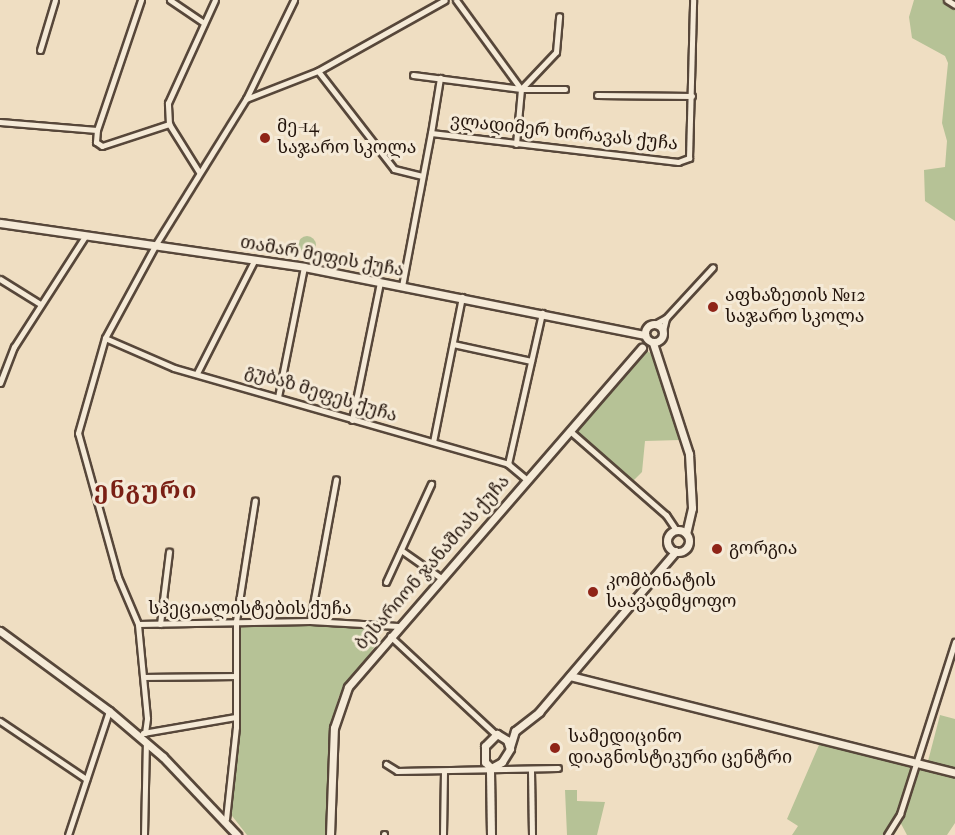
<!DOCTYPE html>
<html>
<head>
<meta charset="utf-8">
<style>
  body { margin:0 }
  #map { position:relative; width:955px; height:835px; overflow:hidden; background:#efdec2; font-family:"IM FELL French Canon","Noto Serif Georgian",serif }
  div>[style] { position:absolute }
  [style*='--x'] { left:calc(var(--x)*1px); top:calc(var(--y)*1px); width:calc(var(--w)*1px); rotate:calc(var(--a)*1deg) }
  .green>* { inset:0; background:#b6c296 }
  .round { border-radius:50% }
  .roads { filter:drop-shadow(2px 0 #57473a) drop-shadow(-2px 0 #57473a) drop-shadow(0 2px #57473a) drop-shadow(0 -2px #57473a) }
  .street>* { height:5px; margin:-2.5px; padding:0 2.5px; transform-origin:2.5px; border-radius:2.5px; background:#f5ead7 }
  .secondary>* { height:7px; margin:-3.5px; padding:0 3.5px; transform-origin:3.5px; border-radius:3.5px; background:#f5ead7 }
  .secondary>.ring { margin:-3.5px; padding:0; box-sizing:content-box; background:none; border:7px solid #f5ead7; border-radius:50% }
  .dots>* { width:16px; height:16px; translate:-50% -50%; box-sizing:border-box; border:3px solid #f5ead7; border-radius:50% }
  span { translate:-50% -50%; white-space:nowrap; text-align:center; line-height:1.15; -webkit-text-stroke:6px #f5ead7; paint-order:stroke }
  .poi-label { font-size:18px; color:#24150c }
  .left { translate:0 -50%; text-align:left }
  .street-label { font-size:18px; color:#24150c }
  .district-label { font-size:24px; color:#7a1f14; font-weight:700; letter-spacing:1.5px }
</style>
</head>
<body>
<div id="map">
  <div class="green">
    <div style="clip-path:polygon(914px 0,947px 0,955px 5px,955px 221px,925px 201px,924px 170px,945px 167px,947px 141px,942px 123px,948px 63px,945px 56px,912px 38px,909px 17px)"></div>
    <div class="round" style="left:298px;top:236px;width:18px;height:18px"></div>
    <div style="clip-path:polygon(646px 350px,656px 357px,680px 440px,645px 441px,642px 472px,633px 481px,574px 431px)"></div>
    <div style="clip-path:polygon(240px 624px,347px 625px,367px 628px,381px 638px,339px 696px,331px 724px,327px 835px,247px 835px,229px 812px,239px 737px)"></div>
    <div style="clip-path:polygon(940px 715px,955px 719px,955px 823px,947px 835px,907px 835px,898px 818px,887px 835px,792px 835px,798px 826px,787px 819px,822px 738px,927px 765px)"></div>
    <div style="clip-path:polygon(565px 790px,577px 790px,577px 801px,605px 802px,597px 835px,567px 835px)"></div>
  </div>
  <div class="roads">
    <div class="street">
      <div style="--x:141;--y:0;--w:137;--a:108.7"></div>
      <div style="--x:97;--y:130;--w:12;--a:95"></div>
      <div style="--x:96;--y:142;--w:7;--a:34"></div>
      <div style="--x:102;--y:146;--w:71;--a:-18.2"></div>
      <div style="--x:170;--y:0;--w:41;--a:34.1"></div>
      <div style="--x:456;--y:0;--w:110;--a:53.9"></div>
      <div style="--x:947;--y:0;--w:9;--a:32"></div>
      <div style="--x:40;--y:50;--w:52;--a:-73.3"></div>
      <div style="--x:318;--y:71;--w:124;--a:52.2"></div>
      <div style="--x:394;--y:169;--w:29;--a:14"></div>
      <div style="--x:413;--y:75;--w:109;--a:7.4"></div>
      <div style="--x:521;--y:89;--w:44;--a:0"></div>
      <div style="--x:521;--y:89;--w:51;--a:-46.6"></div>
      <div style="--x:556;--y:52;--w:36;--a:-85"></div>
      <div style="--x:597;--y:95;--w:95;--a:0.6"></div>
      <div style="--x:246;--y:99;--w:110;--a:-64.1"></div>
      <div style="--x:0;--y:122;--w:97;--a:4.7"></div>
      <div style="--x:431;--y:133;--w:56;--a:-80.7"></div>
      <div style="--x:516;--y:144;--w:55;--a:-84.8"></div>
      <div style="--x:199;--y:172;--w:57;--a:-122"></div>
      <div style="--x:169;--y:124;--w:21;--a:-93"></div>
      <div style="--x:168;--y:103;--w:113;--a:-65.5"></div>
      <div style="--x:0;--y:279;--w:47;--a:32"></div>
      <div style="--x:402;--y:286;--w:156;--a:-79.3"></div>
      <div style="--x:431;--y:133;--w:249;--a:6.7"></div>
      <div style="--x:678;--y:162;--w:12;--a:-20"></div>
      <div style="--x:689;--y:158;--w:158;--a:-88.5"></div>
      <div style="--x:655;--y:324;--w:13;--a:-29"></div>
      <div style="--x:666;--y:318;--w:69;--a:-47.3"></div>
      <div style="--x:663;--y:331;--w:13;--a:-77"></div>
      <div style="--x:105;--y:338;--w:75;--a:23.5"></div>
      <div style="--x:174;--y:368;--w:348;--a:16"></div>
      <div style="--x:508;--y:464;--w:23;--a:40"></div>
      <div style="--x:453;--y:344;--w:80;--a:12.3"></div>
      <div style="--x:197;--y:373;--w:126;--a:-63"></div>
      <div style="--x:0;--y:383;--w:39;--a:-69"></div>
      <div style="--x:14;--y:347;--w:133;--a:-57.3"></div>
      <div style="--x:278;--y:397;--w:133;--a:-78.7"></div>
      <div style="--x:352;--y:420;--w:141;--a:-78.5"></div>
      <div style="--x:570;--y:431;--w:128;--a:41.2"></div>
      <div style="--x:666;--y:515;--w:18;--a:56"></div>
      <div style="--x:433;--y:442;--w:148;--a:-78.7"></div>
      <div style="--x:508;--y:464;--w:155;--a:-77.3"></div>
      <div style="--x:401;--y:550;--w:49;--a:35"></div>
      <div style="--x:386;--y:582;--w:108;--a:-65.3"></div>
      <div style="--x:310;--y:621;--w:144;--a:-79.6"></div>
      <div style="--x:138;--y:624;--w:172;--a:-1"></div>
      <div style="--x:310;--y:621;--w:88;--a:3.3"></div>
      <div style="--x:160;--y:624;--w:73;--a:-82.9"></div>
      <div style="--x:390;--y:636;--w:145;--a:43"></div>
      <div style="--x:144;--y:677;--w:92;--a:-0.6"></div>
      <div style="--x:0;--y:721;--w:104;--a:34"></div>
      <div style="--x:143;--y:733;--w:94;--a:-9.8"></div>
      <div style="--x:145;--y:733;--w:15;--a:-82"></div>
      <div style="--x:147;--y:718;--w:94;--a:-95.5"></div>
      <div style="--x:138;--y:624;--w:51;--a:-113.1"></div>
      <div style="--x:118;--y:577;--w:149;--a:-105.5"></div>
      <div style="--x:78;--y:433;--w:99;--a:-74.1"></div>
      <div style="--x:105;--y:338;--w:107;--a:-61.5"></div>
      <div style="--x:156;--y:244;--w:171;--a:-58.2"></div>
      <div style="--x:246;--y:99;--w:77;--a:-21.3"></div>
      <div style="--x:318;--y:71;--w:145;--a:-29.2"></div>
      <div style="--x:386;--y:764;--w:13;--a:32"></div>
      <div style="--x:397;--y:771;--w:161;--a:-1.1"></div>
      <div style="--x:531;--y:771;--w:64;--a:89.1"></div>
      <div style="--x:226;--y:819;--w:93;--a:-83.8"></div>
      <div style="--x:236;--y:727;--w:106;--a:-90"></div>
      <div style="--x:236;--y:621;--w:122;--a:-81.1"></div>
      <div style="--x:68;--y:835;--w:131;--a:-71.7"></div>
      <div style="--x:144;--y:835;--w:92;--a:-88.8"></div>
      <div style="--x:384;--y:835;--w:1;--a:-90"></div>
      <div style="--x:443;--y:835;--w:64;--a:-89.1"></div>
      <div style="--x:887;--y:835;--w:25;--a:-58"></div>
      <div style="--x:900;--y:814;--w:181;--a:-72.3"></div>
    </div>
    <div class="secondary">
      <div style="--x:0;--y:223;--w:307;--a:8.2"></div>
      <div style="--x:304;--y:267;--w:348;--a:11.3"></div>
      <div class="ring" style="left:645px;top:324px;width:11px;height:11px"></div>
      <div style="--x:653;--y:343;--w:117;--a:72"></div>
      <div style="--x:689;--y:454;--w:54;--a:86.8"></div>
      <div style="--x:692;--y:508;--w:26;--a:103"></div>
      <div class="ring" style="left:667px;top:530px;width:15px;height:15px"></div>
      <div style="--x:0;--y:631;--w:135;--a:36.3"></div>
      <div style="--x:109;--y:711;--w:71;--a:40.4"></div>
      <div style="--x:163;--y:757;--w:108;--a:46.5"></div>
      <div style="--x:570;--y:676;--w:397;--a:14.1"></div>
      <div style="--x:497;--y:734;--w:12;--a:31"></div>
      <div style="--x:507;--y:740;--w:9;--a:72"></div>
      <div style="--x:510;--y:749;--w:15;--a:122"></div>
      <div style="--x:502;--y:762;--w:13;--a:151"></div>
      <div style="--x:491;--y:768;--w:8;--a:-135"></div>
      <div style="--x:485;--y:762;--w:16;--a:-90"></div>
      <div style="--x:485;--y:746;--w:17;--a:-45"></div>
      <div style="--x:510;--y:747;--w:17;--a:-73"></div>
      <div style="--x:515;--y:731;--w:31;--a:-38"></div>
      <div style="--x:539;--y:712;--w:211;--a:-49.6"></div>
      <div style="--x:490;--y:771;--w:64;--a:89.1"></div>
      <div style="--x:330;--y:835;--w:107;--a:-87.9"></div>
      <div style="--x:334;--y:728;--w:43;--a:-71.1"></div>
      <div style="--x:348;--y:687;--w:449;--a:-49.1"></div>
    </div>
  </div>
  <div class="dots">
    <div style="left:265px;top:138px;background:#8f2418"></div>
    <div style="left:713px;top:307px;background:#8f2418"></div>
    <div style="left:717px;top:549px;background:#8f2418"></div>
    <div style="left:593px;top:592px;background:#8f2418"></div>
    <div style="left:555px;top:748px;background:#8f2418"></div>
  </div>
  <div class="poi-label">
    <span class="left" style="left:277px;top:138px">მე-14<br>საჯარო სკოლა</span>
    <span class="left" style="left:725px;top:307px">აფხაზეთის №12<br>საჯარო სკოლა</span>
    <span class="left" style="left:729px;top:549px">გორგია</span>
    <span class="left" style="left:606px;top:592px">კომბინატის<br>საავადმყოფო</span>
    <span class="left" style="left:568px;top:748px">სამედიცინო<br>დიაგნოსტიკური ცენტრი</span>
  </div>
  <div class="street-label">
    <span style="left:564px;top:133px;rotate:6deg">ვლადიმერ ხორავას ქუჩა</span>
    <span style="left:322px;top:257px;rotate:10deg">თამარ მეფის ქუჩა</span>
    <span style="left:321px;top:394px;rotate:17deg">გუბაზ მეფეს ქუჩა</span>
    <span style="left:433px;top:563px;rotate:-49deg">ბესარიონ ჯანაშიას ქუჩა</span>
    <span style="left:250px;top:609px">სპეციალისტების ქუჩა</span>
  </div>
  <div class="district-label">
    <span style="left:146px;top:491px">ენგური</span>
  </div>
</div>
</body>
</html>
